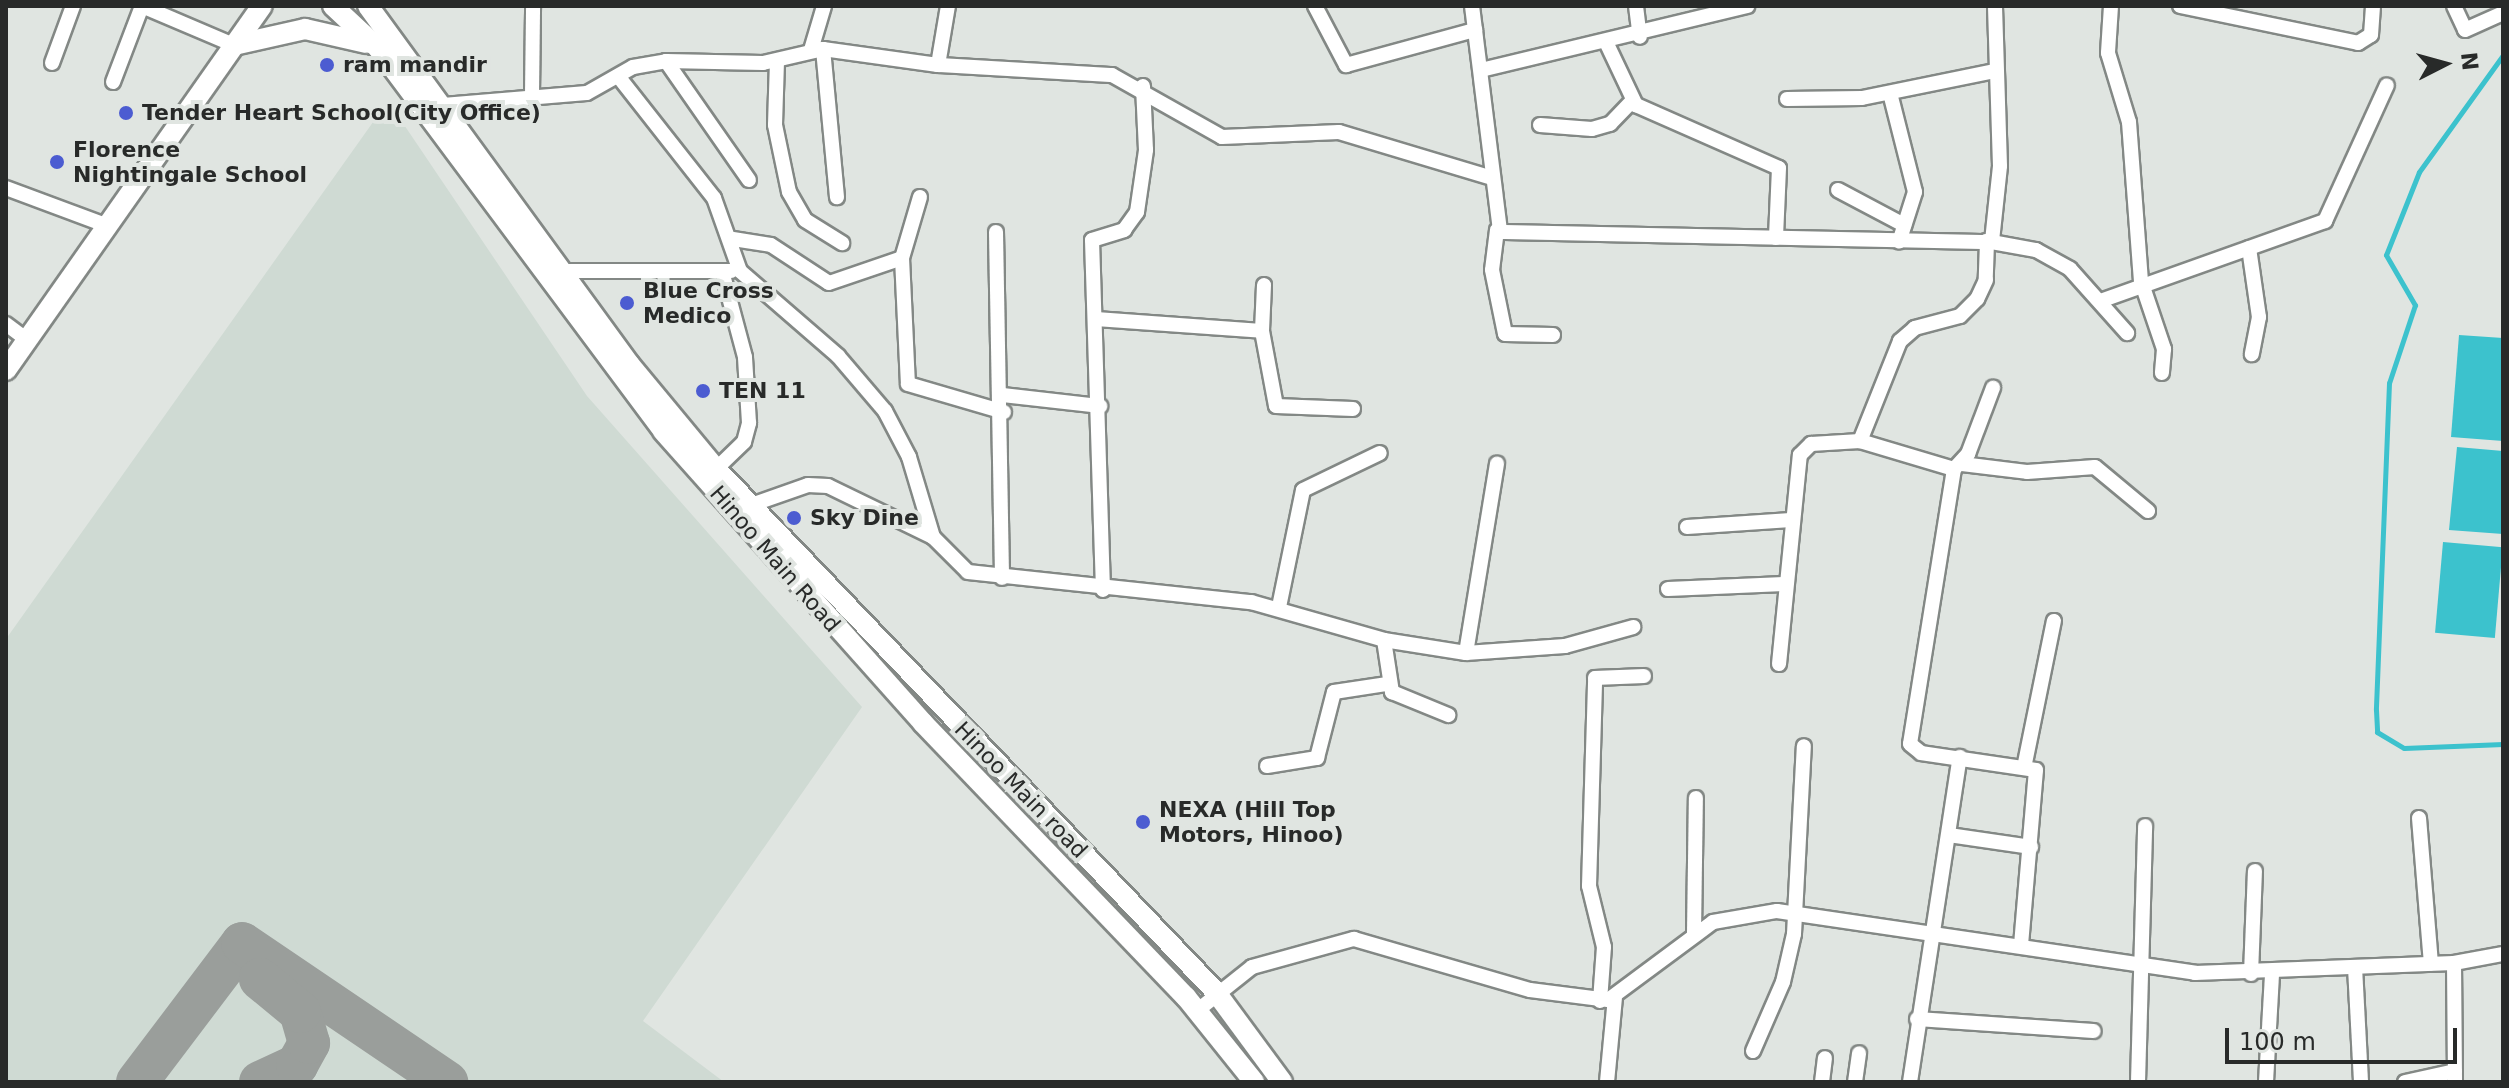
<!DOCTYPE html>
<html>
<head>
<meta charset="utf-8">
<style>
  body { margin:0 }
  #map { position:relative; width:2509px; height:1088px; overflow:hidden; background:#e0e5e1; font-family:"DejaVu Sans",sans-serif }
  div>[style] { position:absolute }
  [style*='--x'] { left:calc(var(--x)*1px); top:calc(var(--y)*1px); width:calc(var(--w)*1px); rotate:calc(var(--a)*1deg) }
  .built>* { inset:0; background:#cfdad3 }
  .water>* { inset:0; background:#3cc2cd; transform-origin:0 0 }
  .stream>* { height:5px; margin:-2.5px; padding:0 2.5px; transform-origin:2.5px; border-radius:2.5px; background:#3cc2cd }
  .taxiway>* { height:42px; margin:-21px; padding:0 21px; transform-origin:21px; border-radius:21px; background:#9a9e9b }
  .roads { filter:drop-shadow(2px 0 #838885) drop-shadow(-2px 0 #838885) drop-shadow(0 2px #838885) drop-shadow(0 -2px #838885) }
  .street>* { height:14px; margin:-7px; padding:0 7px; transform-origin:7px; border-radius:7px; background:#fff }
  .secondary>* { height:20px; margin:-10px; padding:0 10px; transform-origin:10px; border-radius:10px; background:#fff }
  .dots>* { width:22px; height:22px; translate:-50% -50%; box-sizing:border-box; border:4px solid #e0e5e1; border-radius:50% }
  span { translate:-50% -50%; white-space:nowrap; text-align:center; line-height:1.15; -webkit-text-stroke:8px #e0e5e1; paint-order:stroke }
  .poi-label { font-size:22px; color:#282a29; font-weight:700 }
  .left { translate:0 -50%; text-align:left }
  .street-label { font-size:22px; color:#282a29 }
  .frame { position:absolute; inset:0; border:8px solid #282a29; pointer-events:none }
  .north { position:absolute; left:2405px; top:24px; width:80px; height:80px; -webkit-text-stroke:6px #e0e5e1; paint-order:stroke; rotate:84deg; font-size:22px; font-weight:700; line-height:32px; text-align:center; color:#282a29 }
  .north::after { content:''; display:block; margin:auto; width:28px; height:36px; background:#282a29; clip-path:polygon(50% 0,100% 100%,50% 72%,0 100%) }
  .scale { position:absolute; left:2225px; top:1028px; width:232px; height:36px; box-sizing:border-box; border:4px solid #282a29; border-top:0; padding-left:10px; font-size:24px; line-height:28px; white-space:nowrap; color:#282a29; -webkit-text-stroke:6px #e0e5e1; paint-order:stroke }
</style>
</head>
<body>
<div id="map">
  <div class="built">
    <div style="clip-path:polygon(388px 101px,587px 396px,862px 707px,643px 1021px,724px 1082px,6px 1082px,6px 639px)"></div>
  </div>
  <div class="water">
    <div style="clip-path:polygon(2459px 335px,2503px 338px,2503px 441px,2451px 437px)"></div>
    <div style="clip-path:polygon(2457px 447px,2503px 451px,2503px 534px,2449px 530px)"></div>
    <div style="left:2443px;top:542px;width:60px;height:91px;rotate:5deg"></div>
  </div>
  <div class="stream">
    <div style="--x:2503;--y:55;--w:144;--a:125.7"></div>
    <div style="--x:2419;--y:172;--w:89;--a:111.7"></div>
    <div style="--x:2386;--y:255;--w:58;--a:59.9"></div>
    <div style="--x:2415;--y:305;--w:82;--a:108.4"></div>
    <div style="--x:2389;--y:383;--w:327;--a:92.3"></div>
    <div style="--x:2376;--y:710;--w:22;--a:87"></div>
    <div style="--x:2377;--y:732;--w:31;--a:31"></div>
    <div style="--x:2404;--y:748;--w:99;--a:-2.3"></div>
  </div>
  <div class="taxiway">
    <div style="--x:137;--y:1082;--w:174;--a:-52.9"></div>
    <div style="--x:242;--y:943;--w:248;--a:34.1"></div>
    <div style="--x:260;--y:1082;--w:41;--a:-24.7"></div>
    <div style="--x:297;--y:1065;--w:25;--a:-61"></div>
    <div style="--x:309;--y:1043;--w:32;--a:-106"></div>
    <div style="--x:300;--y:1012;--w:52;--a:-140.5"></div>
  </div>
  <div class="roads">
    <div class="street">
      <div style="--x:1315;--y:6;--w:67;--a:62.3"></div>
      <div style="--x:1346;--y:65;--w:134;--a:-15.2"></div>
      <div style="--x:1472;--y:6;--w:228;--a:82.9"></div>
      <div style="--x:1500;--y:232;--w:487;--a:1.2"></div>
      <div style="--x:1987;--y:242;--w:38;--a:92"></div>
      <div style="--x:1986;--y:280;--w:21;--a:115"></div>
      <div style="--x:1977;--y:299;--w:24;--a:135"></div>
      <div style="--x:1960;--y:316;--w:47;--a:165.1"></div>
      <div style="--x:1915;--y:328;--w:20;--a:139"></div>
      <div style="--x:1900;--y:341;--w:108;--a:111.8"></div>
      <div style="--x:1860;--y:441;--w:98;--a:16.6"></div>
      <div style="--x:1954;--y:469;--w:278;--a:99.1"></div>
      <div style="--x:1910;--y:744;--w:14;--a:39"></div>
      <div style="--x:1921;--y:753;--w:116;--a:8.4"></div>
      <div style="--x:2036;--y:770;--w:176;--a:94.9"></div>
      <div style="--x:1636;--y:6;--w:31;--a:83"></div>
      <div style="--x:2111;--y:6;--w:47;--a:93.7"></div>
      <div style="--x:2108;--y:53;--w:72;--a:73.1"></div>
      <div style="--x:2129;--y:122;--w:159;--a:85.7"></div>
      <div style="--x:2141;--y:281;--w:72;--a:71.3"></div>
      <div style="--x:2164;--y:349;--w:24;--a:95"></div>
      <div style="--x:2180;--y:6;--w:182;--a:11.7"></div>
      <div style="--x:2358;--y:43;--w:15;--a:-32"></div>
      <div style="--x:2371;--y:35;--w:29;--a:-86"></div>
      <div style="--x:2454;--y:6;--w:26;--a:65"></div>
      <div style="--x:2465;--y:30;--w:42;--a:-24.1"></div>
      <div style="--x:1607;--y:44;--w:68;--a:64.6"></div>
      <div style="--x:1636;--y:105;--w:156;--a:23.8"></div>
      <div style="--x:1779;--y:168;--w:70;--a:92.5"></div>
      <div style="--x:823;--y:49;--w:149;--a:84.6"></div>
      <div style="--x:811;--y:50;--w:46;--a:-73.5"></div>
      <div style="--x:666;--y:61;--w:145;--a:55.1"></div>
      <div style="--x:777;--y:61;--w:64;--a:91.8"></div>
      <div style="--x:775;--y:125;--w:68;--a:78.2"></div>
      <div style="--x:789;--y:192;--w:32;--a:60"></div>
      <div style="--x:805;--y:220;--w:44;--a:31.9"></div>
      <div style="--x:52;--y:63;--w:61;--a:-69.8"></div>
      <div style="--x:938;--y:65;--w:174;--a:3.3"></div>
      <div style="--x:1112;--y:75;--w:126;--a:29.4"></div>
      <div style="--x:1222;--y:137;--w:117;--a:-2.4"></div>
      <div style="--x:1339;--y:132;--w:160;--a:16.7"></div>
      <div style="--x:1481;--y:70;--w:274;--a:-13.5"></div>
      <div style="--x:618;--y:76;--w:155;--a:51.8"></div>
      <div style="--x:714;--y:198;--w:77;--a:70.4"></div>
      <div style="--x:740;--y:271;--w:130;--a:40.9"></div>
      <div style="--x:838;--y:356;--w:72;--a:49.5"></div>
      <div style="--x:885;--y:411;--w:52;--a:62.4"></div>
      <div style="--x:909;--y:457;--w:84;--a:73.3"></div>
      <div style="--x:933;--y:537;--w:49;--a:45"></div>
      <div style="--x:968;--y:572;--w:285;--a:6.1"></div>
      <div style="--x:1251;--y:602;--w:138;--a:15.9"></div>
      <div style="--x:1384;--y:640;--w:83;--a:9"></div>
      <div style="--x:1466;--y:653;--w:99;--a:-4"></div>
      <div style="--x:1565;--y:646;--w:71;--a:-15.6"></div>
      <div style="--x:113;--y:82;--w:81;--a:-69.1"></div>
      <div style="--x:142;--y:6;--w:100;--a:23"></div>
      <div style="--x:1890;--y:93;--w:102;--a:75.8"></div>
      <div style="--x:1915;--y:192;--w:52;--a:107.7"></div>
      <div style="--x:532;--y:94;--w:88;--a:-89.3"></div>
      <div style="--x:1787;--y:99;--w:75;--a:-0.8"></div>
      <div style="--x:1862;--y:98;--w:136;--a:-11.5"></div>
      <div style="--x:443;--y:105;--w:144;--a:-4.8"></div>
      <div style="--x:587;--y:93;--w:53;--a:-29.5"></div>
      <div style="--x:633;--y:67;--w:34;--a:-10"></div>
      <div style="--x:666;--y:61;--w:97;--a:1.2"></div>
      <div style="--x:763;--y:63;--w:62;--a:-13.1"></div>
      <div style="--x:823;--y:49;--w:116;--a:7.9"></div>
      <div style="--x:938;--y:65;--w:60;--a:-80.4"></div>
      <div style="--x:1540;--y:125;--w:52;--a:4.4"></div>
      <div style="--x:1592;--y:129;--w:19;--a:-16"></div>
      <div style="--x:1610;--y:124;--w:32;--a:-46"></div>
      <div style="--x:6;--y:188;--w:103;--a:20.4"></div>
      <div style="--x:1838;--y:190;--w:75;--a:27.9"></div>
      <div style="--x:920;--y:197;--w:64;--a:106.4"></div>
      <div style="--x:902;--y:258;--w:126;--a:87.3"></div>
      <div style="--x:908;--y:384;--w:100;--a:16.3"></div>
      <div style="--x:1497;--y:230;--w:40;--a:97.1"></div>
      <div style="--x:1492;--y:270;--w:65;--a:78.5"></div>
      <div style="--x:1505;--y:334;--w:48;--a:1.2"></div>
      <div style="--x:996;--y:232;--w:346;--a:89"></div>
      <div style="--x:733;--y:239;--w:38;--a:9"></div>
      <div style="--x:771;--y:245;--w:69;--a:33.2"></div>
      <div style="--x:829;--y:283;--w:77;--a:-18.9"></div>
      <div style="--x:1986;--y:241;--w:51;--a:10.2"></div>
      <div style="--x:2036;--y:250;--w:39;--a:29"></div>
      <div style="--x:2070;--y:269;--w:86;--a:48.3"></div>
      <div style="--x:1992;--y:241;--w:75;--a:-83.9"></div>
      <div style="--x:2000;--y:166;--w:160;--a:-91.8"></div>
      <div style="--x:2249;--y:248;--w:70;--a:81.8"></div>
      <div style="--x:2259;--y:317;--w:38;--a:101"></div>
      <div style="--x:563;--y:271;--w:168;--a:0"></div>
      <div style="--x:2103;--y:300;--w:236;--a:-19.6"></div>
      <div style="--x:2325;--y:221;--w:149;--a:-65.5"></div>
      <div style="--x:1096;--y:319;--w:166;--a:4.1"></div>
      <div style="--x:1262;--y:331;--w:46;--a:-87.5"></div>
      <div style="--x:6;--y:324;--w:26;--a:37"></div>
      <div style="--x:1262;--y:331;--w:76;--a:79.4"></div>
      <div style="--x:1276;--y:406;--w:77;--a:2.2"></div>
      <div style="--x:1003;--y:395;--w:98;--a:6.5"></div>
      <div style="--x:1962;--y:464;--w:65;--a:7"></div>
      <div style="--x:2027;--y:472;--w:68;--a:-4.2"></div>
      <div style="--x:2095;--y:467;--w:69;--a:39.7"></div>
      <div style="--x:716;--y:469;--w:39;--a:-44"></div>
      <div style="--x:744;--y:442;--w:20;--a:-75"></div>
      <div style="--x:749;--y:423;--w:66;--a:-93.5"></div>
      <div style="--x:745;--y:357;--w:89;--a:-105"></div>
      <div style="--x:1954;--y:469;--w:21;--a:-47"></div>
      <div style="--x:1968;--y:454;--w:71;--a:-69.3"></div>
      <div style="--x:751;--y:505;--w:60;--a:-19.3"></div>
      <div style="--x:808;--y:485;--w:20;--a:3"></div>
      <div style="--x:828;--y:486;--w:117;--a:25.9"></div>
      <div style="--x:1687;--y:527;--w:104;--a:-3.9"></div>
      <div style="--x:1668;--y:589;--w:116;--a:-2.5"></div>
      <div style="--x:1103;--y:590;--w:350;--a:-91.8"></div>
      <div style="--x:1092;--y:240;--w:34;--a:-17"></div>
      <div style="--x:1124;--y:230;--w:22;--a:-54"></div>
      <div style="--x:1137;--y:212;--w:63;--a:-81.7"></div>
      <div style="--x:1146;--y:150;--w:64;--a:-92.7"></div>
      <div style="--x:1279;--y:607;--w:119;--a:-78.4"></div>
      <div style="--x:1303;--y:490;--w:85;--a:-25.7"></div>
      <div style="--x:1384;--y:640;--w:53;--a:81.3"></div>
      <div style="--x:1392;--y:692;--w:61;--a:22.3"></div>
      <div style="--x:1466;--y:653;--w:192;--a:-80.7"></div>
      <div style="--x:1779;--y:664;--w:210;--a:-84.3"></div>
      <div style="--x:1800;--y:455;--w:16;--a:-45"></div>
      <div style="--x:1811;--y:444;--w:49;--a:-3.5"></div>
      <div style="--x:2025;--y:763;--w:145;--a:-78.5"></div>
      <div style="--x:1267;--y:766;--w:51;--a:-9.1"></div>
      <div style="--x:1317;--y:758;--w:68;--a:-75.6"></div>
      <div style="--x:1334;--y:692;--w:54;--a:-8.6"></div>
      <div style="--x:2419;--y:818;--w:146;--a:85.3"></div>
      <div style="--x:1949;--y:835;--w:83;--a:8.3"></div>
      <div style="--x:1694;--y:933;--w:135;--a:-89.2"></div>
      <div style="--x:2454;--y:963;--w:119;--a:89.5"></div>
      <div style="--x:2355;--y:967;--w:115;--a:87"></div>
      <div style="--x:2251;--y:974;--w:103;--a:-87.8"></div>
      <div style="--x:1600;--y:1001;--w:54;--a:-85.8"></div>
      <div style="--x:1604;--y:947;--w:63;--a:-103.8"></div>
      <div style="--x:1589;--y:886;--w:208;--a:-88.3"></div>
      <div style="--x:1595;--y:678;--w:49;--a:-2.3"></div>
      <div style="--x:1198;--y:1010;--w:69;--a:-38.5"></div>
      <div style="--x:1252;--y:967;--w:106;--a:-15.4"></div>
      <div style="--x:1354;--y:939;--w:183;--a:16.2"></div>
      <div style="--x:1530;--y:990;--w:79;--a:7.3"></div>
      <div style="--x:1608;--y:1000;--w:131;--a:-36.6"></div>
      <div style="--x:1713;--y:922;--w:65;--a:-9.8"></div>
      <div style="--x:1777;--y:911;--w:423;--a:8.4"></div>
      <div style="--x:2195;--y:973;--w:259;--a:-2.2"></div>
      <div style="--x:2454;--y:963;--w:50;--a:-10.4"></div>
      <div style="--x:1917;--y:1019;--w:177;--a:3.9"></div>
      <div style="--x:1753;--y:1051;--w:75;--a:-66.5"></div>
      <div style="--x:1783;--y:982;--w:49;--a:-77.1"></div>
      <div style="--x:1794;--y:934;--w:188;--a:-87"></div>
      <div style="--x:1607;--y:1082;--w:84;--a:-84.6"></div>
      <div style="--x:1822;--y:1082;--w:24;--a:-83"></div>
      <div style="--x:1855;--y:1082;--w:29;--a:-82"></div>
      <div style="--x:1910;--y:1082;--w:329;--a:-81.3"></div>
      <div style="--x:2138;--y:1082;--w:256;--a:-88.4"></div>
      <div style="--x:2266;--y:1082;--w:109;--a:-86.8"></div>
      <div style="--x:2405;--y:1082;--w:51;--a:-12.4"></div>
    </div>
    <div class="secondary">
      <div style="--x:333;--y:6;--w:62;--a:43"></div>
      <div style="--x:378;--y:48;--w:477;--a:53.3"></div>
      <div style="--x:663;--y:431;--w:391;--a:48.3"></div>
      <div style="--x:923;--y:723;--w:380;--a:46.2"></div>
      <div style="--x:1186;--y:997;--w:109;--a:51.3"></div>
      <div style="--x:368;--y:6;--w:444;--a:53.9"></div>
      <div style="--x:630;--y:365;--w:135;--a:50.4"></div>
      <div style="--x:716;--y:469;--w:722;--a:46.29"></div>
      <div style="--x:1215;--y:991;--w:113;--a:53.6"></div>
      <div style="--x:234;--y:45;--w:73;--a:-12.7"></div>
      <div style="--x:305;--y:29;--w:63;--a:12.9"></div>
      <div style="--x:6;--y:370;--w:445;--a:-54.9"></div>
    </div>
  </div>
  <div class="dots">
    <div style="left:327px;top:65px;background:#4c5cd1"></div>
    <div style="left:126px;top:113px;background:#4c5cd1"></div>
    <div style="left:57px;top:162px;background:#4c5cd1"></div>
    <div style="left:627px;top:303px;background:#4c5cd1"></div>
    <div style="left:703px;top:391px;background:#4c5cd1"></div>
    <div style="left:794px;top:518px;background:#4c5cd1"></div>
    <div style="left:1143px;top:822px;background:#4c5cd1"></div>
  </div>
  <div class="poi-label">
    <span class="left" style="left:343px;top:65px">ram mandir</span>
    <span class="left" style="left:142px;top:113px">Tender Heart School(City Office)</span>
    <span class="left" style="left:73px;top:162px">Florence<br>Nightingale School</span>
    <span class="left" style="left:643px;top:303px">Blue Cross<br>Medico</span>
    <span class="left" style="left:719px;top:391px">TEN 11</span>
    <span class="left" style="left:810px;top:518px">Sky Dine</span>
    <span class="left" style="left:1159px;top:822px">NEXA (Hill Top<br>Motors, Hinoo)</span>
  </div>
  <div class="street-label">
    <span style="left:775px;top:559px;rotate:49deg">Hinoo Main Road</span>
    <span style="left:1021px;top:790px;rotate:46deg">Hinoo Main road</span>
  </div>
  <div class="frame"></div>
  <div class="north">N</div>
  <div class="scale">100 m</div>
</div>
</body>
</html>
